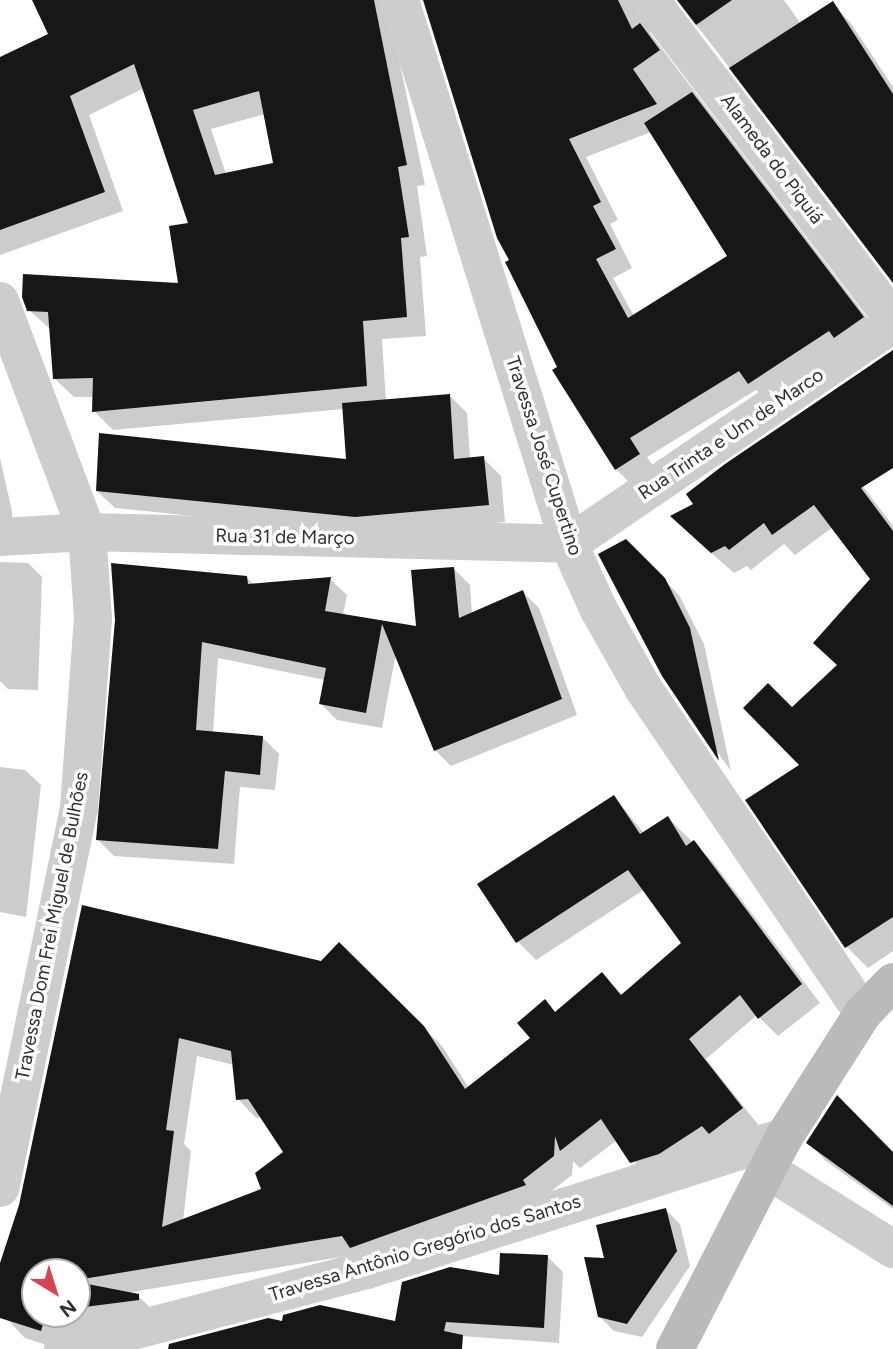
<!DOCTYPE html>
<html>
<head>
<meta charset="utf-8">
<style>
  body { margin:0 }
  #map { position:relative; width:893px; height:1349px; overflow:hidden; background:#fff; font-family:Figtree,sans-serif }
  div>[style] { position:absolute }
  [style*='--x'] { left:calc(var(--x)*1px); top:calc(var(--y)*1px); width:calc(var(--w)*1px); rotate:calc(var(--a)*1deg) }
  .shadow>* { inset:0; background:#0003 }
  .building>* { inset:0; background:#171717 }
  .minor>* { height:38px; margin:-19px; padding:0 19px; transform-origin:19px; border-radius:19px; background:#cdcdcd }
  .secondary>* { height:38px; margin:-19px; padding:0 19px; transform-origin:19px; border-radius:19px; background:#bababa }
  span { translate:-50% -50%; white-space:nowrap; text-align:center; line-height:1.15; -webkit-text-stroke:7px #fff; paint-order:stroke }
  .street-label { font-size:19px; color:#303030 }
  .north { position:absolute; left:21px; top:1258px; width:70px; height:70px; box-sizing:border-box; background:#fff; border:2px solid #acacac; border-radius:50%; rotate:142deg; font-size:19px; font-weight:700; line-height:28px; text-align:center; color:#303030 }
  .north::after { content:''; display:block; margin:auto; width:24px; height:32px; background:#d64352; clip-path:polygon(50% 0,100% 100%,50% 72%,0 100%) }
</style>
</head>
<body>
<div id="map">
  <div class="shadow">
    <div style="clip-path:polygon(evenodd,34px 0,387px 0,425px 185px,417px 186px,427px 256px,420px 257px,426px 336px,382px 339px,386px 401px,449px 395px,467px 413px,470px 459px,483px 458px,501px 476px,505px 522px,374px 534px,115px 508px,97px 491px,348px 461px,344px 409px,113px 430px,94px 411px,94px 397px,74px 397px,54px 378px,51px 330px,29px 310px,180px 285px,190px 224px,144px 88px,89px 115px,123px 211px,0 255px,0 59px,50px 34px,34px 0,265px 114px,275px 164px,226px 174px,211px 129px,265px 114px)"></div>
    <div style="clip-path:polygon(evenodd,425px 0,660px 0,647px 9px,650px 33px,881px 336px,767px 401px,756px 390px,647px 457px,657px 472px,634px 487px,616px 469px,559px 368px,511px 261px,425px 0,651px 132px,730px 257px,634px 316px,613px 278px,632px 268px,610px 224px,618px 220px,586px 157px,651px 132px)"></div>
    <div style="clip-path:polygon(677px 0,784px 0,801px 24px,832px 4px,850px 22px,893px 87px,893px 280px)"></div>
    <div style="clip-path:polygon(824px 435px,893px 526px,893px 951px,868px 968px,847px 947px,748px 801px,801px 765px,792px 709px,838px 666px,872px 579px,833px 527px,795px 555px,784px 544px,751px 570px,747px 566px,734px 573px,693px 537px)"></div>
    <div style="clip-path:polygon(0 458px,12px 511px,12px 522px,0 525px)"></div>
    <div style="clip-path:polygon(626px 541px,679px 595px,704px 644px,731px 771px,663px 676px)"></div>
    <div style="clip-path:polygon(0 562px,28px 563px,42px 577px,38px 690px,8px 689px,0 681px)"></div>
    <div style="clip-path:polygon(454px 569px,470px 585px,472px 614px,523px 592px,539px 608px,577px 715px,451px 766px,435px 750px,396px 653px,382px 728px,337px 720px,321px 704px,325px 680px,218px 658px,213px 733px,263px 738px,279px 754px,275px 790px,240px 787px,234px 864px,114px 856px,98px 840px,117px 620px,246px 577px,254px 585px,330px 579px,347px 595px,343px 615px,418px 628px)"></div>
    <div style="clip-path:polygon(0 767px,25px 770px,41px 785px,26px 917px,0 912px)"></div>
    <div style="clip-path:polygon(evenodd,614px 797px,644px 833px,668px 818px,712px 861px,820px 1003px,778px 1036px,757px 1015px,706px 1059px,760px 1127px,650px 1181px,617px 1140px,580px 1168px,573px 1161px,572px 1175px,540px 1200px,358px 1254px,126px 1293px,138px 1296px,157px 1314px,59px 1349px,25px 1338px,7px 1319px,83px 907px,322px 963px,339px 945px,442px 1046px,469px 1088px,533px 1039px,602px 975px,623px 996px,683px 943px,645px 889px,536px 960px,518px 942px,480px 884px,614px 797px,197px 1056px,234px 1065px,238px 1099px,256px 1118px,262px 1117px,286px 1152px,263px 1190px,183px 1221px,191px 1151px,184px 1144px,197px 1056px,614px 797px,35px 1272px,77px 1272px,77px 1314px,35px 1314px,35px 1272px)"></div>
    <div style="clip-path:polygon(808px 1143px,893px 1154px,893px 1209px,826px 1161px)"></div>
    <div style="clip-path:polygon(666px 1210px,680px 1224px,690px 1266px,642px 1337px,614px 1331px,599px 1316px,606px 1260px)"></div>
    <div style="clip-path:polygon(548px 1257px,563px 1272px,559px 1343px,461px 1336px,459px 1349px,170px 1349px,283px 1323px,396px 1323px)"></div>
  </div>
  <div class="building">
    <div style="clip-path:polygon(evenodd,32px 0,374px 0,407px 165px,398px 167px,409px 237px,401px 238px,407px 317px,363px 321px,367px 386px,92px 412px,93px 378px,53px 379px,48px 312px,27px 311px,22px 297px,23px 274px,178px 283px,169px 226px,188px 223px,134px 64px,70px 96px,105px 192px,0 230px,0 57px,48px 34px,32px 0,259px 91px,273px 163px,215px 175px,193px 110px,259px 91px)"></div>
    <div style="clip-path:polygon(423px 0,618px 0,632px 29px,640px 23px,660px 50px,633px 69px,657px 104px,569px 139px,601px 202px,593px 206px,616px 249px,596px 259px,628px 318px,727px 256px,644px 123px,692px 92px,864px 317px,834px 338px,829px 331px,748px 384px,739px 371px,630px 438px,640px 454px,615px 470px,552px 370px,557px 367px,505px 262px,509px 260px,497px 238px)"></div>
    <div style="clip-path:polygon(677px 0,732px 0,696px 25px)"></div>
    <div style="clip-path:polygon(833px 1px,893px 94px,893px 283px,729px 68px)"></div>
    <div style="clip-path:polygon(893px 350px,893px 468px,861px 488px,893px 531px,893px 917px,845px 948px,745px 800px,799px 765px,743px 708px,768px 683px,792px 707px,837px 665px,813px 643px,870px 579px,814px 505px,772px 535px,764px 523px,729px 550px,725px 546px,711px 553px,670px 516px,693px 504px,686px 494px,725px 464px)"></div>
    <div style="clip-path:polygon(450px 394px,454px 459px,484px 456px,489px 505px,355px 517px,96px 491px,99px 433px,346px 459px,342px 403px)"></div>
    <div style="clip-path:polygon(626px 539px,665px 578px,690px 628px,719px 761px,662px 676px,598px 554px)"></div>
    <div style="clip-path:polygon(111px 563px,247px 576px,248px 584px,331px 577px,325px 611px,416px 626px,411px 570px,454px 567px,459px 618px,523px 590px,562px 699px,434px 751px,382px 624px,366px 713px,319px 704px,326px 668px,202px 642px,196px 730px,263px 736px,260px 775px,225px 771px,218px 849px,96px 840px,115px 620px)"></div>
    <div style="clip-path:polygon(evenodd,614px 795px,640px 834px,668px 816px,686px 846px,694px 840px,802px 984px,758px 1019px,740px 995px,689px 1039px,743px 1108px,709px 1134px,702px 1126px,659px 1154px,630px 1163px,601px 1119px,560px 1151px,555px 1136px,554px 1156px,523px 1180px,526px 1185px,350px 1248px,342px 1236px,77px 1280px,77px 1272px,35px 1272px,35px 1314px,46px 1314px,41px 1331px,0 1318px,0 1263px,19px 1205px,82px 905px,321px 961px,339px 942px,424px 1026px,465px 1089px,530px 1038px,517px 1023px,545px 999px,555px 1012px,602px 972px,621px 995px,681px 943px,628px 870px,516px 943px,477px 884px,614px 795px,179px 1038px,231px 1051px,236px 1100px,248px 1099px,283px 1152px,255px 1173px,261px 1189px,162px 1227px,174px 1131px,166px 1130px,179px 1038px)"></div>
    <div style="clip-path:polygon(837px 1095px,893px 1152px,893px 1206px,806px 1143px)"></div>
    <div style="clip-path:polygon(666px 1208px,677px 1251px,627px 1324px,598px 1317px,584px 1257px,604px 1258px,596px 1225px)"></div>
    <div style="clip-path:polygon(500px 1253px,548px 1255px,544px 1328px,446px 1322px,444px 1331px,463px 1335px,462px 1349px,168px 1349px,169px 1344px,268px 1318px,282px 1321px,283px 1315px,320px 1305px,395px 1321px,402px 1282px,450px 1267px,499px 1275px)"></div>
    <div style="clip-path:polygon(77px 1282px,139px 1294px,139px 1300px,77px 1308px)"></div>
  </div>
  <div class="minor">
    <div style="--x:400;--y:0;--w:570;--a:72.74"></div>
    <div style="--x:569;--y:544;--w:72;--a:65.6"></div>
    <div style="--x:599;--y:610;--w:90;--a:60.6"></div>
    <div style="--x:643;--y:688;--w:392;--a:55.9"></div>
    <div style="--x:650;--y:0;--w:401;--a:52.7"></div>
    <div style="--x:0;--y:301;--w:247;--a:69.4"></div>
    <div style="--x:87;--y:532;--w:86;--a:86"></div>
    <div style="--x:93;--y:618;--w:191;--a:94.2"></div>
    <div style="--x:79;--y:808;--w:388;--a:101.7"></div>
    <div style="--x:0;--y:537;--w:87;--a:-3.3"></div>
    <div style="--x:87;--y:532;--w:482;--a:1.4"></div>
    <div style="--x:569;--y:544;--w:392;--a:-34.2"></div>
    <div style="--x:766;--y:1169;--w:150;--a:32.2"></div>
    <div style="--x:63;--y:1349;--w:314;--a:-14.6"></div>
    <div style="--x:367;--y:1270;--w:438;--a:-17.7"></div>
  </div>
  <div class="secondary">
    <div style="--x:675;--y:1349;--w:238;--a:-62.8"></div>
    <div style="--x:784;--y:1137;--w:147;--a:-57.5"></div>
    <div style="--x:863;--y:1013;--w:43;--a:-45.9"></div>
  </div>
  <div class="street-label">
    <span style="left:772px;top:159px;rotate:53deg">Alameda do Piquiá</span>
    <span style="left:731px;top:434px;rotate:-34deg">Rua Trinta e Um de Marco</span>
    <span style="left:544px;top:456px;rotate:72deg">Travessa José Cupertino</span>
    <span style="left:285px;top:537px;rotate:1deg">Rua 31 de Março</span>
    <span style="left:52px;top:926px;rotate:-79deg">Travessa Dom Frei Miguel de Bulhões</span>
    <span style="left:425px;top:1248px;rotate:-17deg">Travessa Antônio Gregório dos Santos</span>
  </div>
  <div class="north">N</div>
</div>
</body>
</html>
